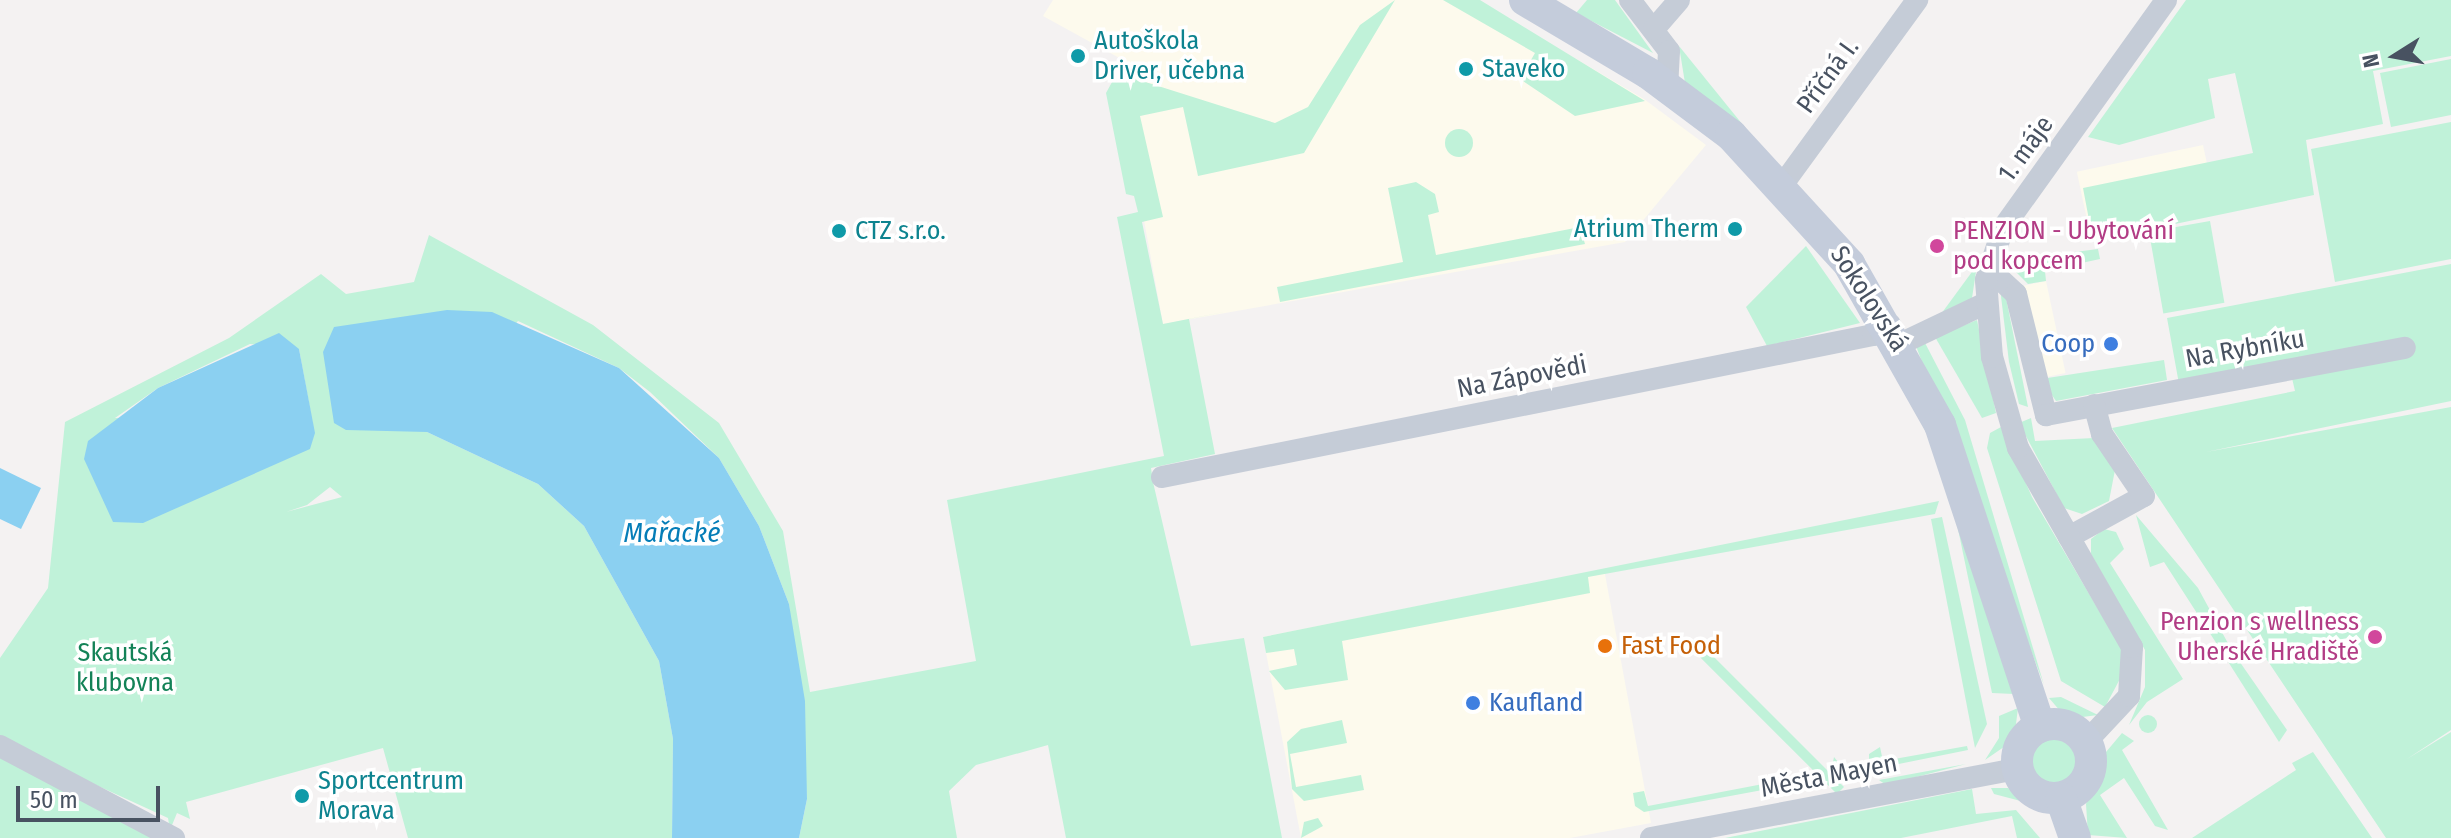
<!DOCTYPE html>
<html>
<head>
<meta charset="utf-8">
<style>
  body { margin:0 }
  #map { position:relative; width:2451px; height:838px; overflow:hidden; background:#f4f2f2; font-family:"Fira Sans Condensed",sans-serif }
  div>[style] { position:absolute }
  [style*='--x'] { left:calc(var(--x)*1px); top:calc(var(--y)*1px); width:calc(var(--w)*1px); rotate:calc(var(--a)*1deg) }
  .commercial>* { inset:0; background:#fdfaed; transform-origin:0 0 }
  .green>* { inset:0; background:#c0f2d9; transform-origin:0 0 }
  .round { border-radius:50% }
  .water>* { inset:0; background:#8bd0f1 }
  .minor>* { height:22px; margin:-11px; padding:0 11px; transform-origin:11px; border-radius:11px; background:#c5ccd7 }
  .secondary>* { height:32px; margin:-16px; padding:0 16px; transform-origin:16px; border-radius:16px; background:#c4ccdb }
  .secondary>.ring { margin:-16px; padding:0; box-sizing:content-box; background:none; border:32px solid #c4ccdb; border-radius:50% }
  .dots>* { width:22px; height:22px; translate:-50% -50%; box-sizing:border-box; border:4px solid #fff; border-radius:50% }
  span { translate:-50% -50%; white-space:nowrap; text-align:center; line-height:1.15; -webkit-text-stroke:7px #fff; paint-order:stroke }
  .culture-label { font-size:26px; color:#0d838f }
  .left { translate:0 -50%; text-align:left }
  .right { translate:-100% -50%; text-align:right }
  .street-label { font-size:26px; color:#485261 }
  .hotel-label { font-size:26px; color:#b23c85 }
  .shop-label { font-size:26px; color:#366cbe }
  .food-label { font-size:26px; color:#c56008 }
  .park-label { font-size:26px; color:#138257 }
  .water-label { font-size:28px; color:#057db7; font-style:italic }
  .north { position:absolute; left:2355px; top:16px; width:80px; height:80px; -webkit-text-stroke:6px #fff; paint-order:stroke; rotate:259deg; font-size:22px; font-weight:700; line-height:32px; text-align:center; color:#485261 }
  .north::after { content:''; display:block; margin:auto; width:28px; height:36px; background:#485261; clip-path:polygon(50% 0,100% 100%,50% 72%,0 100%) }
  .scale { position:absolute; left:16px; top:786px; width:144px; height:36px; box-sizing:border-box; border:4px solid #485261; border-top:0; padding-left:10px; font-size:24px; line-height:28px; white-space:nowrap; color:#485261; -webkit-text-stroke:6px #fff; paint-order:stroke }
</style>
</head>
<body>
<div id="map">
  <div class="commercial">
    <div style="clip-path:polygon(1053px 0,1476px 0,1644px 99px,1706px 145px,1625px 242px,1163px 324px,1117px 73px,1123px 60px,1043px 16px)"></div>
    <div style="left:2203px;top:145px;width:66px;height:129px;rotate:78deg"></div>
    <div style="left:2046px;top:281px;width:94px;height:23px;rotate:78deg"></div>
    <div style="clip-path:polygon(1604px 569px,1651px 823px,1570px 838px,1301px 838px,1263px 637px)"></div>
  </div>
  <div class="green">
    <div style="clip-path:polygon(evenodd,1395px 0,1304px 153px,1198px 176px,1183px 107px,1140px 116px,1163px 217px,1142px 222px,1163px 324px,1234px 310px,1189px 319px,1215px 454px,1151px 468px,1153px 482px,1191px 646px,1244px 638px,1282px 838px,1066px 838px,1048px 745px,976px 765px,949px 791px,957px 838px,799px 838px,807px 799px,789px 604px,759px 526px,719px 458px,650px 392px,619px 368px,518px 321px,427px 432px,538px 484px,584px 526px,659px 661px,673px 739px,672px 838px,408px 838px,383px 748px,186px 802px,190px 819px,177px 813px,170px 830px,168px 818px,0 741px,0 658px,48px 588px,65px 422px,229px 338px,321px 274px,346px 294px,414px 282px,429px 235px,593px 325px,719px 423px,783px 531px,810px 692px,976px 661px,947px 500px,1164px 456px,1117px 217px,1138px 212px,1134px 196px,1126px 194px,1106px 93px,1117px 73px,1275px 123px,1308px 107px,1360px 25px,1395px 0,250px 344px,299px 349px,311px 414px,115px 418px,158px 388px,250px 344px,1395px 0,330px 487px,342px 497px,286px 512px,307px 505px,330px 487px)"></div>
    <div style="clip-path:polygon(1443px 0,1480px 0,1645px 101px,1575px 116px,1520px 79px,1535px 53px)"></div>
    <div style="clip-path:polygon(1587px 0,1615px 0,1653px 53px,1576px 13px)"></div>
    <div style="clip-path:polygon(2186px 0,2451px 0,2451px 56px,2373px 71px,2383px 124px,2306px 140px,2314px 195px,2093px 241px,2083px 188px,2253px 153px,2235px 73px,2208px 79px,2215px 118px,2119px 145px,2088px 137px)"></div>
    <div style="clip-path:polygon(1679px 46px,1764px 151px,1685px 83px)"></div>
    <div style="clip-path:polygon(2451px 59px,2451px 115px,2391px 127px,2380px 73px)"></div>
    <div style="clip-path:polygon(2451px 122px,2451px 259px,2335px 282px,2311px 149px)"></div>
    <div class="round" style="left:1445px;top:129px;width:28px;height:28px"></div>
    <div style="clip-path:polygon(1416px 182px,1435px 194px,1439px 212px,1428px 215px,1436px 255px,1580px 227px,1585px 244px,1280px 302px,1277px 287px,1403px 262px,1388px 188px)"></div>
    <div style="left:2210px;top:221px;width:83px;height:62px;rotate:80deg"></div>
    <div style="clip-path:polygon(1806px 246px,1860px 323px,1767px 346px,1746px 307px)"></div>
    <div style="clip-path:polygon(2098px 249px,2100px 259px,2045px 271px,2046px 281px,2028px 284px,2005px 261px)"></div>
    <div style="clip-path:polygon(2451px 264px,2451px 401px,2206px 452px,2451px 407px,2451px 730px,2407px 759px,2451px 732px,2451px 838px,2386px 838px,2112px 428px,2295px 391px,2291px 374px,2179px 384px,2167px 318px)"></div>
    <div style="clip-path:polygon(1977px 265px,1972px 298px,1933px 325px)"></div>
    <div style="clip-path:polygon(2000px 288px,2005px 293px,2028px 407px,2019px 404px,2009px 362px)"></div>
    <div style="clip-path:polygon(1977px 320px,1996px 413px,1982px 418px,1935px 337px)"></div>
    <div style="clip-path:polygon(1924px 341px,1965px 420px,2044px 685px,1916px 346px)"></div>
    <div style="clip-path:polygon(2164px 360px,2167px 380px,2056px 401px,2041px 379px)"></div>
    <div style="clip-path:polygon(2031px 418px,2035px 441px,2094px 438px,2115px 470px,2109px 501px,2082px 514px,2064px 508px,2019px 423px)"></div>
    <div style="clip-path:polygon(2001px 427px,2032px 497px,2121px 648px,2121px 677px,2105px 707px,2061px 681px,1987px 448px,1990px 433px)"></div>
    <div style="clip-path:polygon(1952px 500px,2014px 694px,1992px 693px)"></div>
    <div style="clip-path:polygon(1939px 501px,1935px 514px,1588px 577px,1590px 593px,1342px 641px,1348px 680px,1285px 690px,1269px 671px,1297px 665px,1294px 649px,1266px 653px,1263px 637px)"></div>
    <div style="clip-path:polygon(2136px 515px,2198px 588px,2230px 647px,2222px 652px,2164px 562px,2150px 567px)"></div>
    <div style="clip-path:polygon(1942px 517px,1987px 724px,1975px 748px,1931px 519px)"></div>
    <div style="clip-path:polygon(2104px 529px,2116px 532px,2124px 549px,2110px 563px,2183px 679px,2147px 702px,2129px 725px,2145px 687px,2145px 650px,2091px 554px,2091px 539px)"></div>
    <div style="clip-path:polygon(2235px 655px,2287px 730px,2279px 742px,2227px 660px)"></div>
    <div style="clip-path:polygon(2061px 697px,2098px 715px,2067px 719px,2049px 698px)"></div>
    <div style="clip-path:polygon(2018px 708px,2014px 740px,1985px 760px,1999px 738px,1999px 716px)"></div>
    <div class="round" style="left:2139px;top:715px;width:18px;height:18px"></div>
    <div style="clip-path:polygon(1342px 720px,1347px 743px,1290px 754px,1296px 787px,1361px 775px,1364px 790px,1304px 801px,1292px 789px,1287px 742px,1301px 729px)"></div>
    <div style="clip-path:polygon(2122px 733px,2134px 741px,2122px 750px,2168px 830px,2155px 826px,2124px 778px,2100px 795px,2127px 838px,2088px 835px,2086px 804px,2106px 752px)"></div>
    <div class="round" style="left:2030px;top:739px;width:46px;height:46px"></div>
    <div style="clip-path:polygon(1967px 746px,1968px 750px,1869px 770px,1869px 754px,1880px 747px,1883px 761px)"></div>
    <div style="clip-path:polygon(0 752px,166px 838px,0 838px)"></div>
    <div style="clip-path:polygon(2313px 752px,2372px 838px,2192px 838px,2296px 770px,2292px 763px)"></div>
    <div style="clip-path:polygon(1834px 757px,1848px 774px,1644px 812px,1635px 806px,1633px 793px,1644px 791px,1648px 806px,1831px 771px)"></div>
    <div style="clip-path:polygon(1966px 764px,1886px 785px,1879px 780px)"></div>
    <div style="left:1844px;top:787px;width:10px;height:208px;rotate:135deg"></div>
    <div style="clip-path:polygon(1991px 788px,2008px 788px,2032px 804px,1994px 794px)"></div>
    <div style="clip-path:polygon(1972px 789px,1976px 814px,2016px 810px,2040px 838px,2017px 838px,2012px 816px,1901px 838px,1725px 838px)"></div>
    <div style="clip-path:polygon(1318px 818px,1323px 826px,1301px 838px,1304px 822px)"></div>
  </div>
  <div class="water">
    <div style="clip-path:polygon(447px 310px,492px 312px,619px 368px,719px 458px,759px 526px,789px 604px,805px 701px,807px 799px,799px 838px,672px 838px,673px 739px,659px 661px,584px 526px,538px 484px,427px 432px,346px 430px,334px 423px,323px 352px,334px 327px)"></div>
    <div style="clip-path:polygon(279px 333px,299px 349px,315px 433px,310px 449px,143px 523px,113px 522px,84px 459px,88px 441px,158px 388px)"></div>
    <div style="clip-path:polygon(0 468px,41px 488px,21px 529px,0 519px)"></div>
  </div>
  <div class="minor">
    <div style="--x:1630;--y:0;--w:64;--a:52.6"></div>
    <div style="--x:1669;--y:51;--w:35;--a:93"></div>
    <div style="--x:1654;--y:29;--w:38;--a:-49"></div>
    <div style="--x:1783;--y:184;--w:228;--a:-53.9"></div>
    <div style="--x:1988;--y:268;--w:38;--a:43"></div>
    <div style="--x:2016;--y:294;--w:125;--a:76.1"></div>
    <div style="--x:2046;--y:415;--w:365;--a:-10.6"></div>
    <div style="--x:1900;--y:344;--w:93;--a:-25.5"></div>
    <div style="--x:1162;--y:477;--w:725;--a:-11.29"></div>
    <div style="--x:1873;--y:335;--w:20;--a:-30"></div>
    <div style="--x:2069;--y:537;--w:85;--a:-28.7"></div>
    <div style="--x:2144;--y:496;--w:75;--a:-124.1"></div>
    <div style="--x:2102;--y:434;--w:30;--a:-105"></div>
    <div style="--x:2086;--y:742;--w:63;--a:-46.9"></div>
    <div style="--x:2129;--y:696;--w:49;--a:-86.5"></div>
    <div style="--x:2132;--y:647;--w:229;--a:-119.8"></div>
    <div style="--x:2018;--y:448;--w:95;--a:-105.9"></div>
    <div style="--x:1992;--y:357;--w:77;--a:-94.5"></div>
    <div style="--x:1986;--y:280;--w:55;--a:-71.9"></div>
    <div style="--x:2003;--y:228;--w:280;--a:-54.4"></div>
    <div style="--x:0;--y:746;--w:197;--a:27.9"></div>
    <div style="--x:1651;--y:838;--w:372;--a:-10.7"></div>
  </div>
  <div class="secondary">
    <div style="--x:1525;--y:0;--w:143;--a:30.7"></div>
    <div style="--x:1648;--y:73;--w:104;--a:36.8"></div>
    <div style="--x:1731;--y:135;--w:175;--a:47.5"></div>
    <div style="--x:1849;--y:264;--w:185;--a:60.5"></div>
    <div style="--x:1940;--y:425;--w:318;--a:71.7"></div>
    <div class="ring" style="left:2017px;top:724px;width:42px;height:42px"></div>
    <div style="--x:2061;--y:798;--w:42;--a:70.7"></div>
  </div>
  <div class="dots">
    <div style="left:1078px;top:56px;background:#0f9aa8"></div>
    <div style="left:1466px;top:69px;background:#0f9aa8"></div>
    <div style="left:1735px;top:229px;background:#0f9aa8"></div>
    <div style="left:839px;top:231px;background:#0f9aa8"></div>
    <div style="left:1937px;top:246px;background:#d1479c"></div>
    <div style="left:2111px;top:344px;background:#3f7fe0"></div>
    <div style="left:2375px;top:637px;background:#d1479c"></div>
    <div style="left:1605px;top:646px;background:#e8710a"></div>
    <div style="left:1473px;top:703px;background:#3f7fe0"></div>
    <div style="left:302px;top:796px;background:#0f9aa8"></div>
  </div>
  <div class="culture-label">
    <span class="left" style="left:1094px;top:56px">Autoškola<br>Driver, učebna</span>
    <span class="left" style="left:1482px;top:69px">Staveko</span>
    <span class="right" style="left:1719px;top:229px">Atrium Therm</span>
    <span class="left" style="left:855px;top:231px">CTZ s.r.o.</span>
    <span class="left" style="left:318px;top:796px">Sportcentrum<br>Morava</span>
  </div>
  <div class="street-label">
    <span style="left:1828px;top:76px;rotate:-54deg">Příčná I.</span>
    <span style="left:2026px;top:149px;rotate:-54deg">1. máje</span>
    <span style="left:1869px;top:299px;rotate:57deg">Sokolovská</span>
    <span style="left:2245px;top:349px;rotate:-10deg">Na Rybníku</span>
    <span style="left:1522px;top:377px;rotate:-11deg">Na Zápovědi</span>
    <span style="left:1829px;top:776px;rotate:-11deg">Města Mayen</span>
  </div>
  <div class="hotel-label">
    <span class="left" style="left:1953px;top:246px">PENZION - Ubytování<br>pod kopcem</span>
    <span class="right" style="left:2359px;top:637px">Penzion s wellness<br>Uherské Hradiště</span>
  </div>
  <div class="shop-label">
    <span class="right" style="left:2095px;top:344px">Coop</span>
    <span class="left" style="left:1489px;top:703px">Kaufland</span>
  </div>
  <div class="food-label">
    <span class="left" style="left:1621px;top:646px">Fast Food</span>
  </div>
  <div class="park-label">
    <span style="left:125px;top:668px">Skautská<br>klubovna</span>
  </div>
  <div class="water-label">
    <span style="left:672px;top:533px">Mařacké</span>
  </div>
  <div class="north">N</div>
  <div class="scale">50 m</div>
</div>
</body>
</html>
